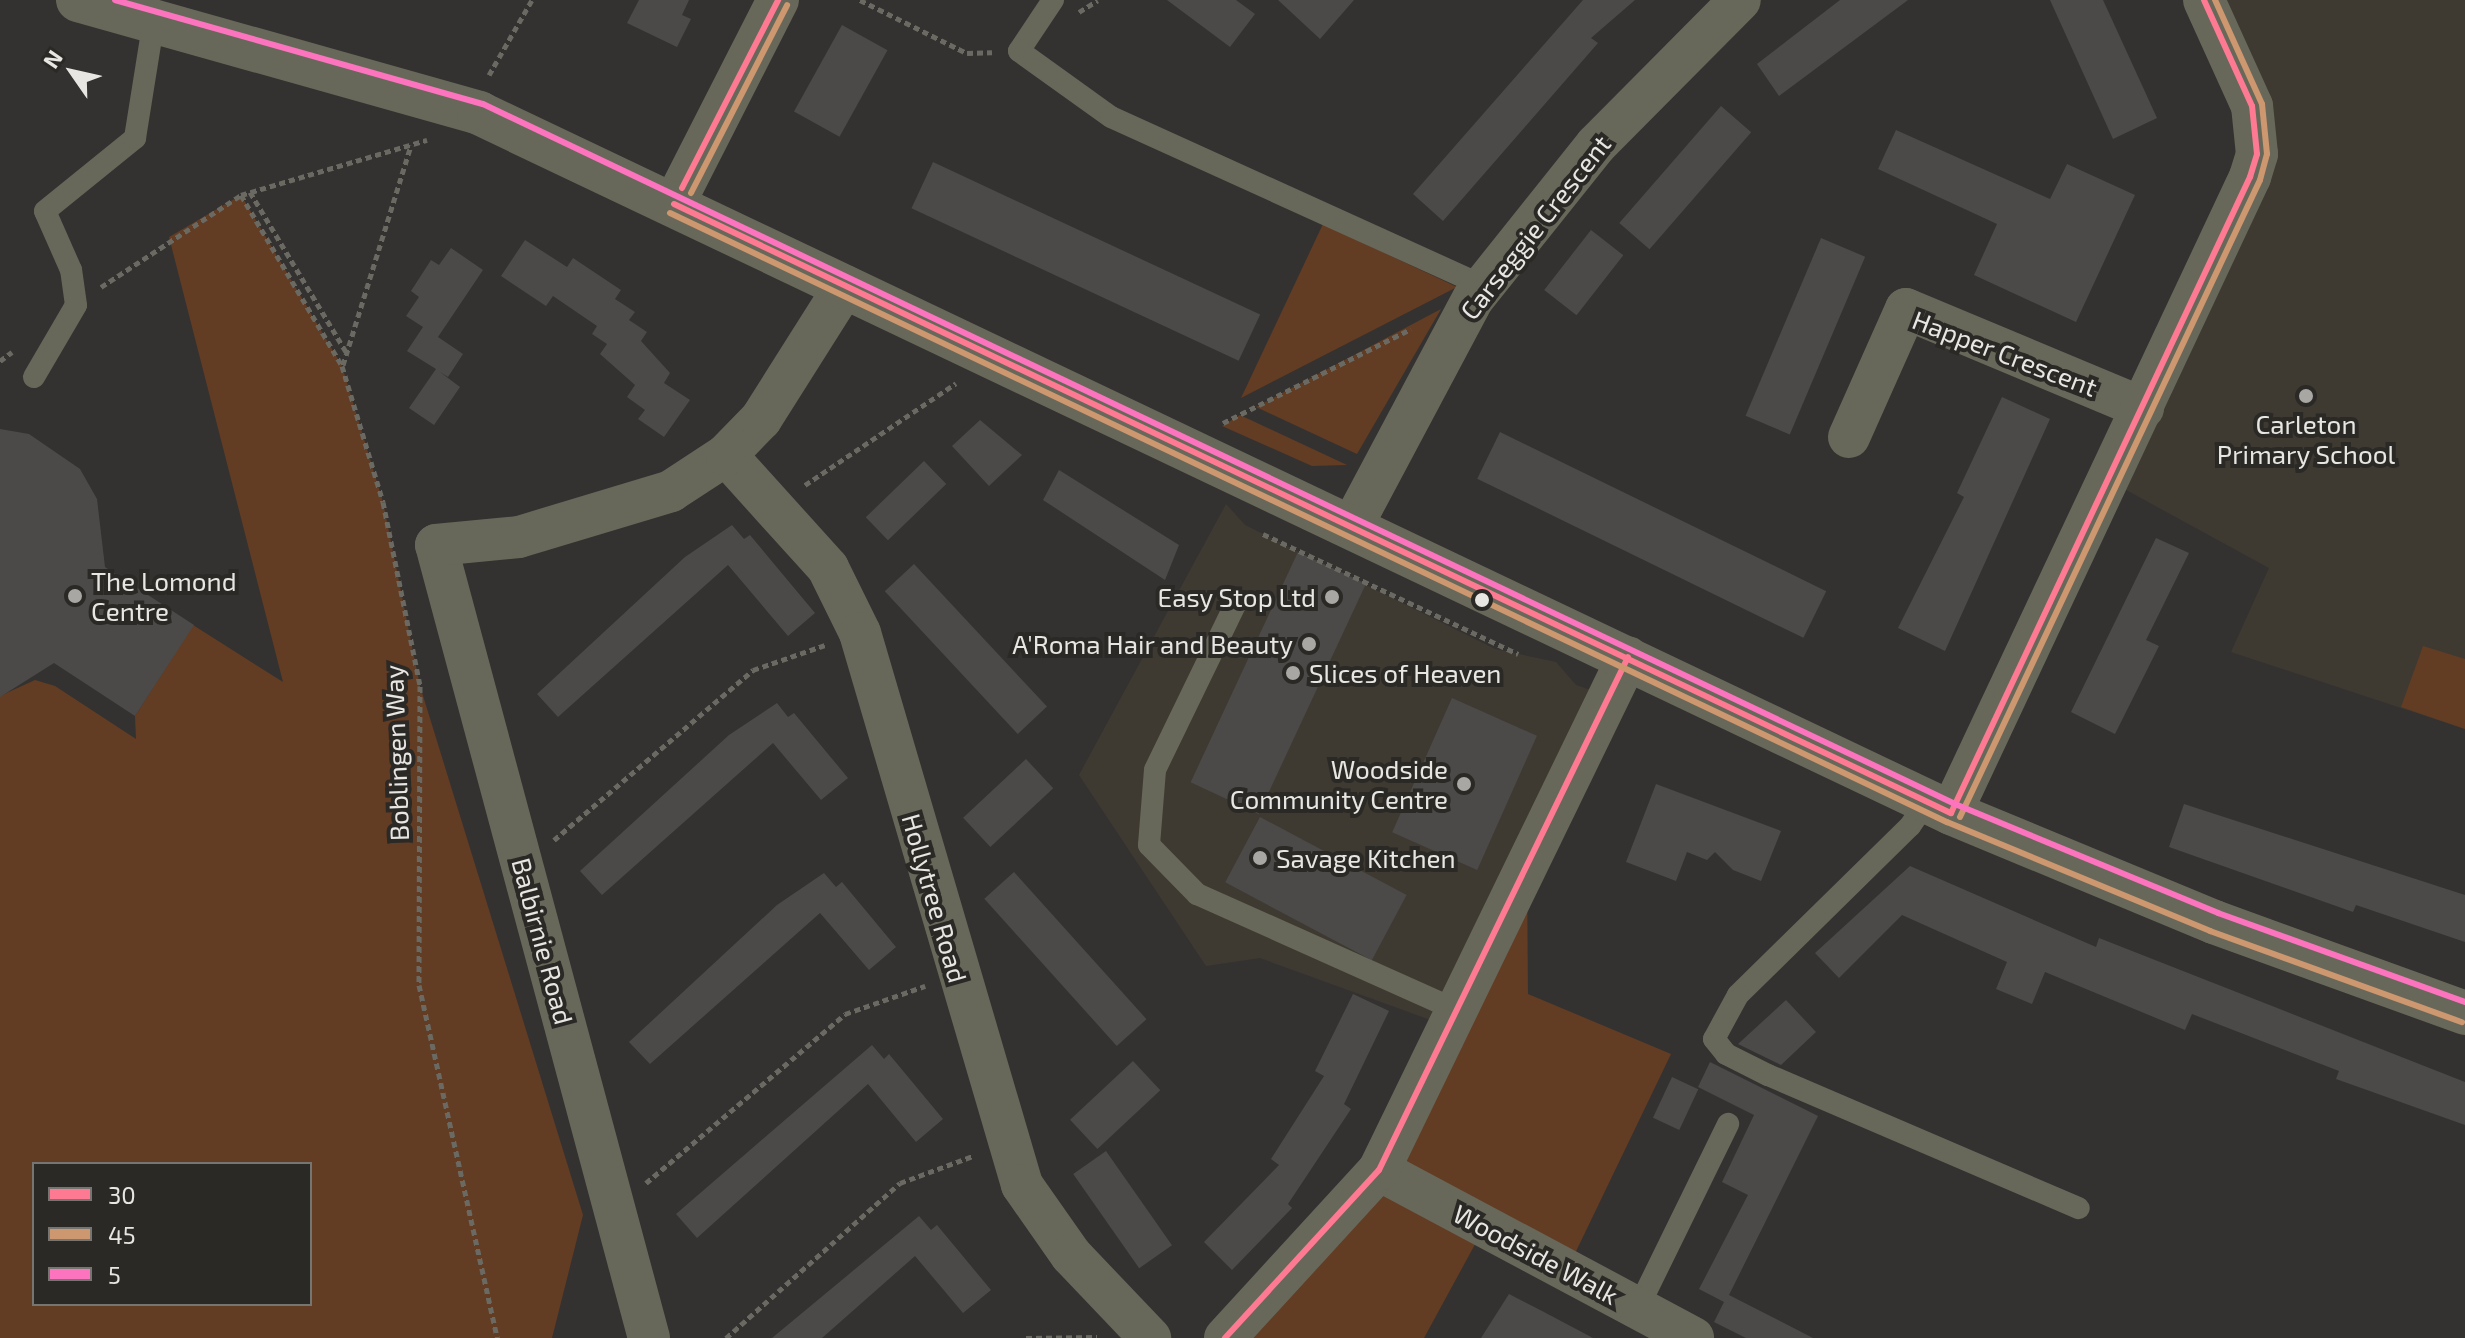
<!DOCTYPE html>
<html>
<head>
<meta charset="utf-8">
<style>
  body { margin:0 }
  #map { position:relative; width:2465px; height:1338px; overflow:hidden; background:#343230; font-family:"Exo 2",sans-serif }
  div>[style] { position:absolute }
  [style*='--x'] { left:calc(var(--x)*1px); top:calc(var(--y)*1px); width:calc(var(--w)*1px); rotate:calc(var(--a)*1deg) }
  .built>* { inset:0; background:#3e3a32 }
  .green>* { inset:0; background:#633c24 }
  .building>* { inset:0; background:#4b4a48; transform-origin:0 0 }
  .path>* { height:5px; margin-top:-2.5px; transform-origin:0; background:repeating-linear-gradient(90deg,#6a6962 0 6px,transparent 0 10px) }
  .service>* { height:22px; margin:-11px; padding:0 11px; transform-origin:11px; border-radius:11px; background:#68685a }
  .minor>* { height:42px; margin:-21px; padding:0 21px; transform-origin:21px; border-radius:21px; background:#68685a }
  .tertiary>* { height:44px; margin:-22px; padding:0 22px; transform-origin:22px; border-radius:22px; background:#68685a }
  .bus-1>* { height:6px; margin:-3px; padding:0 3px; transform-origin:3px; border-radius:3px; background:#fe7a93 }
  .bus-2>* { height:6px; margin:-3px; padding:0 3px; transform-origin:3px; border-radius:3px; background:#cd976f }
  .bus-3>* { height:6px; margin:-3px; padding:0 3px; transform-origin:3px; border-radius:3px; background:#fc73be }
  .dots>* { width:22px; height:22px; translate:-50% -50%; box-sizing:border-box; border:4px solid #2b2926; border-radius:50% }
  span { translate:-50% -50%; white-space:nowrap; text-align:center; line-height:1.15; -webkit-text-stroke:8px #2b2926; paint-order:stroke }
  .street-label { font-size:26px; color:#e7e6e3 }
  .poi-label { font-size:26px; color:#e7e6e3 }
  .left { translate:0 -50%; text-align:left }
  .right { translate:-100% -50%; text-align:right }
  .legend { position:absolute; left:32px; top:1162px; width:280px; height:144px; box-sizing:border-box; background:#2b2926; border:2px solid #767572; margin:0; padding:10px 14px; list-style:none; font-size:24px; color:#e7e6e3 }
  .legend li { display:flex; align-items:center; gap:16px; height:40px }
  .legend b { width:40px; border:2px solid #767572 }
  .north { position:absolute; left:32px; top:32px; width:80px; height:80px; -webkit-text-stroke:6px #2b2926; paint-order:stroke; rotate:304deg; font-size:22px; font-weight:700; line-height:32px; text-align:center; color:#e7e6e3 }
  .north::after { content:''; display:block; margin:auto; width:28px; height:36px; background:#e7e6e3; clip-path:polygon(50% 0,100% 100%,50% 72%,0 100%) }
</style>
</head>
<body>
<div id="map">
  <div class="built">
    <div style="clip-path:polygon(2204px 0,2465px 0,2465px 729px,2231px 652px,2269px 568px,2108px 480px,2250px 177px)"></div>
    <div style="clip-path:polygon(1226px 504px,1245px 525px,1495px 649px,1556px 662px,1576px 685px,1608px 696px,1450px 1027px,1260px 958px,1206px 966px,1079px 775px)"></div>
  </div>
  <div class="green">
    <div style="clip-path:polygon(evenodd,241px 195px,342px 366px,383px 502px,420px 686px,583px 1215px,552px 1338px,0 1338px,0 696px,35px 680px,55px 686px,136px 739px,135px 716px,193px 625px,283px 682px,169px 237px,241px 195px,34px 1164px,310px 1164px,310px 1304px,34px 1304px,34px 1164px)"></div>
    <div style="clip-path:polygon(1323px 224px,1457px 287px,1241px 398px)"></div>
    <div style="clip-path:polygon(1441px 309px,1357px 454px,1256px 407px)"></div>
    <div style="clip-path:polygon(1240px 415px,1347px 465px,1312px 466px,1222px 426px)"></div>
    <div style="clip-path:polygon(2423px 646px,2465px 659px,2465px 729px,2401px 707px)"></div>
    <div style="clip-path:polygon(1527px 867px,1528px 994px,1671px 1054px,1567px 1270px,1485px 1226px,1424px 1338px,1225px 1338px,1347px 1213px)"></div>
  </div>
  <div class="building">
    <div style="clip-path:polygon(639px 0,689px 0,682px 15px,691px 19px,677px 47px,627px 23px)"></div>
    <div style="clip-path:polygon(1167px 0,1236px 0,1255px 14px,1230px 47px)"></div>
    <div style="clip-path:polygon(1278px 0,1354px 0,1320px 39px)"></div>
    <div style="clip-path:polygon(1583px 0,1635px 0,1591px 38px,1598px 43px,1443px 221px,1413px 194px)"></div>
    <div style="clip-path:polygon(1840px 0,1908px 0,1779px 96px,1757px 64px)"></div>
    <div style="clip-path:polygon(2050px 0,2103px 0,2157px 118px,2113px 139px)"></div>
    <div style="left:842px;top:25px;width:52px;height:99px;rotate:29deg"></div>
    <div style="left:1721px;top:106px;width:40px;height:155px;rotate:41deg"></div>
    <div style="clip-path:polygon(1896px 130px,2050px 199px,2067px 164px,2135px 195px,2076px 322px,1974px 275px,1997px 224px,1878px 169px)"></div>
    <div style="left:933px;top:162px;width:361px;height:51px;rotate:25deg"></div>
    <div style="left:1591px;top:230px;width:41px;height:76px;rotate:38deg"></div>
    <div style="left:1821px;top:238px;width:48px;height:193px;rotate:23deg"></div>
    <div style="clip-path:polygon(525px 240px,567px 267px,573px 258px,621px 290px,615px 299px,635px 312px,629px 320px,647px 332px,641px 341px,670px 373px,664px 383px,690px 400px,664px 437px,638px 419px,645px 410px,627px 397px,635px 385px,600px 354px,607px 344px,592px 334px,597px 326px,553px 296px,546px 306px,501px 276px)"></div>
    <div style="clip-path:polygon(451px 248px,483px 270px,438px 337px,463px 354px,448px 377px,440px 372px,460px 387px,434px 425px,409px 408px,436px 369px,407px 351px,423px 327px,406px 316px,419px 297px,411px 291px,431px 260px,439px 265px)"></div>
    <div style="clip-path:polygon(2002px 397px,2050px 419px,1945px 651px,1898px 628px,1964px 497px,1957px 493px)"></div>
    <div style="clip-path:polygon(980px 420px,1022px 455px,989px 486px,952px 446px)"></div>
    <div style="clip-path:polygon(0 429px,29px 434px,80px 469px,97px 499px,105px 567px,194px 625px,135px 716px,54px 663px,0 697px)"></div>
    <div style="left:1500px;top:432px;width:363px;height:52px;rotate:26deg"></div>
    <div style="left:924px;top:461px;width:32px;height:81px;rotate:46deg"></div>
    <div style="clip-path:polygon(1059px 470px,1179px 545px,1165px 580px,1043px 500px)"></div>
    <div style="clip-path:polygon(732px 525px,744px 539px,750px 535px,815px 613px,788px 636px,728px 565px,558px 717px,537px 694px,685px 557px)"></div>
    <div style="clip-path:polygon(2156px 538px,2189px 553px,2146px 640px,2159px 646px,2115px 734px,2071px 712px)"></div>
    <div style="left:1298px;top:552px;width:75px;height:254px;rotate:25deg"></div>
    <div style="left:914px;top:564px;width:195px;height:40px;rotate:47deg"></div>
    <div style="left:1452px;top:698px;width:93px;height:147px;rotate:24deg"></div>
    <div style="clip-path:polygon(777px 703px,788px 717px,794px 713px,848px 778px,821px 800px,773px 743px,602px 895px,580px 871px,729px 735px)"></div>
    <div style="left:1026px;top:759px;width:40px;height:86px;rotate:47deg"></div>
    <div style="clip-path:polygon(1656px 784px,1781px 831px,1761px 881px,1733px 870px,1715px 852px,1707px 860px,1687px 852px,1676px 881px,1626px 862px)"></div>
    <div style="clip-path:polygon(2184px 804px,2465px 895px,2465px 942px,2356px 905px,2353px 912px,2169px 847px)"></div>
    <div style="left:1260px;top:817px;width:166px;height:74px;rotate:28deg"></div>
    <div style="clip-path:polygon(1910px 866px,2096px 947px,2099px 938px,2465px 1082px,2465px 1125px,2336px 1079px,2339px 1071px,2192px 1014px,2185px 1030px,2045px 972px,2032px 1004px,1996px 989px,2007px 962px,1902px 915px,1839px 978px,1815px 953px)"></div>
    <div style="left:1014px;top:872px;width:198px;height:40px;rotate:48deg"></div>
    <div style="clip-path:polygon(824px 873px,836px 887px,842px 882px,896px 947px,869px 970px,820px 913px,650px 1064px,629px 1042px,777px 905px)"></div>
    <div style="clip-path:polygon(1353px 994px,1389px 1011px,1344px 1104px,1351px 1109px,1288px 1204px,1292px 1208px,1232px 1270px,1204px 1242px,1279px 1165px,1271px 1159px,1324px 1076px,1315px 1071px)"></div>
    <div style="clip-path:polygon(1786px 1000px,1816px 1032px,1781px 1065px,1738px 1044px)"></div>
    <div style="clip-path:polygon(872px 1045px,884px 1059px,889px 1054px,943px 1119px,916px 1142px,868px 1084px,697px 1238px,676px 1214px)"></div>
    <div style="left:1133px;top:1061px;width:40px;height:86px;rotate:47deg"></div>
    <div style="clip-path:polygon(1710px 1062px,1818px 1116px,1729px 1295px,1813px 1338px,1746px 1338px,1714px 1322px,1724px 1302px,1699px 1289px,1748px 1195px,1722px 1182px,1754px 1115px,1698px 1087px)"></div>
    <div style="left:1672px;top:1077px;width:29px;height:45px;rotate:25deg"></div>
    <div style="left:1106px;top:1151px;width:115px;height:40px;rotate:55deg"></div>
    <div style="clip-path:polygon(919px 1216px,931px 1230px,937px 1225px,991px 1290px,963px 1313px,915px 1256px,822px 1338px,772px 1338px)"></div>
    <div style="clip-path:polygon(1509px 1294px,1544px 1312px,1593px 1338px,1481px 1338px)"></div>
  </div>
  <div class="path">
    <div style="--x:860;--y:0;--w:119;--a:26.4"></div>
    <div style="--x:967;--y:53;--w:25;--a:-2"></div>
    <div style="--x:1079;--y:12;--w:22;--a:-32"></div>
    <div style="--x:489;--y:75;--w:86;--a:-60.2"></div>
    <div style="--x:250;--y:192;--w:187;--a:59"></div>
    <div style="--x:241;--y:195;--w:199;--a:59.4"></div>
    <div style="--x:342;--y:366;--w:142;--a:73.2"></div>
    <div style="--x:383;--y:502;--w:188;--a:78.6"></div>
    <div style="--x:420;--y:686;--w:299;--a:90.2"></div>
    <div style="--x:419;--y:985;--w:362;--a:77.5"></div>
    <div style="--x:101;--y:287;--w:168;--a:-33.3"></div>
    <div style="--x:241;--y:195;--w:194;--a:-16.5"></div>
    <div style="--x:0;--y:361;--w:15;--a:-37"></div>
    <div style="--x:343;--y:365;--w:230;--a:-72.8"></div>
    <div style="--x:1223;--y:423;--w:210;--a:-26.6"></div>
    <div style="--x:805;--y:485;--w:182;--a:-34"></div>
    <div style="--x:1263;--y:534;--w:282;--a:25.2"></div>
    <div style="--x:554;--y:840;--w:262;--a:-40.5"></div>
    <div style="--x:753;--y:670;--w:76;--a:-19.1"></div>
    <div style="--x:646;--y:1183;--w:261;--a:-40.3"></div>
    <div style="--x:845;--y:1014;--w:85;--a:-19.3"></div>
    <div style="--x:726;--y:1338;--w:233;--a:-41.7"></div>
    <div style="--x:900;--y:1183;--w:78;--a:-20.3"></div>
    <div style="--x:1026;--y:1338;--w:71;--a:-0.8"></div>
  </div>
  <div class="service">
    <div style="--x:1053;--y:0;--w:61;--a:123.7"></div>
    <div style="--x:1019;--y:51;--w:113;--a:35.7"></div>
    <div style="--x:1111;--y:117;--w:409;--a:24.4"></div>
    <div style="--x:34;--y:377;--w:83;--a:-59.7"></div>
    <div style="--x:76;--y:305;--w:35;--a:-98"></div>
    <div style="--x:71;--y:270;--w:64;--a:-113.8"></div>
    <div style="--x:45;--y:211;--w:116;--a:-39"></div>
    <div style="--x:135;--y:138;--w:120;--a:-80.9"></div>
    <div style="--x:1235;--y:605;--w:183;--a:115.9"></div>
    <div style="--x:1155;--y:770;--w:75;--a:94.6"></div>
    <div style="--x:1149;--y:845;--w:69;--a:45.6"></div>
    <div style="--x:1197;--y:894;--w:286;--a:24.1"></div>
    <div style="--x:1927;--y:801;--w:30;--a:124"></div>
    <div style="--x:1910;--y:826;--w:241;--a:135.5"></div>
    <div style="--x:1738;--y:995;--w:50;--a:118.6"></div>
    <div style="--x:1714;--y:1039;--w:19;--a:51"></div>
    <div style="--x:1726;--y:1054;--w:47;--a:26.6"></div>
    <div style="--x:1768;--y:1075;--w:338;--a:23.2"></div>
    <div style="--x:1638;--y:1308;--w:205;--a:-63.9"></div>
  </div>
  <div class="minor">
    <div style="--x:674;--y:204;--w:229;--a:-63"></div>
    <div style="--x:1849;--y:437;--w:140;--a:-66"></div>
    <div style="--x:1906;--y:309;--w:257;--a:22.7"></div>
    <div style="--x:726;--y:455;--w:152;--a:47.9"></div>
    <div style="--x:828;--y:568;--w:72;--a:63.8"></div>
    <div style="--x:860;--y:633;--w:575;--a:73.64"></div>
    <div style="--x:1022;--y:1185;--w:85;--a:55"></div>
    <div style="--x:1071;--y:1255;--w:115;--a:46.4"></div>
    <div style="--x:1351;--y:528;--w:259;--a:-62"></div>
    <div style="--x:1473;--y:299;--w:197;--a:-51.4"></div>
    <div style="--x:1596;--y:145;--w:204;--a:-45.2"></div>
    <div style="--x:1951;--y:813;--w:703;--a:-64.82"></div>
    <div style="--x:2250;--y:177;--w:24;--a:-73"></div>
    <div style="--x:2257;--y:154;--w:48;--a:-95.9"></div>
    <div style="--x:2252;--y:106;--w:116;--a:-114.4"></div>
    <div style="--x:1379;--y:1170;--w:356;--a:28.1"></div>
    <div style="--x:649;--y:1338;--w:821;--a:-105.03"></div>
    <div style="--x:436;--y:545;--w:83;--a:-5.5"></div>
    <div style="--x:519;--y:537;--w:159;--a:-16.8"></div>
    <div style="--x:671;--y:491;--w:66;--a:-33.2"></div>
    <div style="--x:726;--y:455;--w:50;--a:-45.8"></div>
    <div style="--x:761;--y:419;--w:157;--a:-57.7"></div>
    <div style="--x:1225;--y:1338;--w:228;--a:-47.5"></div>
    <div style="--x:1379;--y:1170;--w:570;--a:-64.11"></div>
  </div>
  <div class="tertiary">
    <div style="--x:78;--y:0;--w:417;--a:15.7"></div>
    <div style="--x:479;--y:113;--w:1630;--a:25.43"></div>
    <div style="--x:1951;--y:813;--w:285;--a:22.5"></div>
    <div style="--x:2214;--y:922;--w:267;--a:19.9"></div>
  </div>
  <div class="bus-1">
    <div style="--x:682;--y:188;--w:211;--a:-62.9"></div>
    <div style="--x:674;--y:204;--w:1415;--a:25.5"></div>
    <div style="--x:1951;--y:813;--w:703;--a:-64.82"></div>
    <div style="--x:2250;--y:177;--w:24;--a:-73"></div>
    <div style="--x:2257;--y:154;--w:48;--a:-95.9"></div>
    <div style="--x:2252;--y:106;--w:116;--a:-114.4"></div>
    <div style="--x:1225;--y:1338;--w:228;--a:-47.5"></div>
    <div style="--x:1379;--y:1170;--w:570;--a:-64.11"></div>
  </div>
  <div class="bus-2">
    <div style="--x:691;--y:193;--w:211;--a:-62.9"></div>
    <div style="--x:670;--y:213;--w:1415;--a:25.5"></div>
    <div style="--x:1947;--y:822;--w:285;--a:22.5"></div>
    <div style="--x:2210;--y:931;--w:268;--a:19.9"></div>
    <div style="--x:1960;--y:817;--w:704;--a:-64.78"></div>
    <div style="--x:2260;--y:180;--w:27;--a:-75"></div>
    <div style="--x:2267;--y:154;--w:50;--a:-95.7"></div>
    <div style="--x:2262;--y:104;--w:114;--a:-114.3"></div>
  </div>
  <div class="bus-3">
    <div style="--x:115;--y:0;--w:382;--a:15.8"></div>
    <div style="--x:483;--y:104;--w:1630;--a:25.43"></div>
    <div style="--x:1955;--y:804;--w:285;--a:22.5"></div>
    <div style="--x:2218;--y:913;--w:263;--a:19.8"></div>
  </div>
  <div class="dots">
    <div style="left:2306px;top:396px;background:#a8a7a4"></div>
    <div style="left:75px;top:596px;background:#a8a7a4"></div>
    <div style="left:1332px;top:597px;background:#a8a7a4"></div>
    <div style="left:1482px;top:600px;background:#e7e6e3"></div>
    <div style="left:1309px;top:644px;background:#a8a7a4"></div>
    <div style="left:1293px;top:673px;background:#a8a7a4"></div>
    <div style="left:1464px;top:784px;background:#a8a7a4"></div>
    <div style="left:1260px;top:858px;background:#a8a7a4"></div>
  </div>
  <div class="street-label">
    <span style="left:1535px;top:227px;rotate:-52deg">Carseggie Crescent</span>
    <span style="left:2005px;top:353px;rotate:21deg">Happer Crescent</span>
    <span style="left:396px;top:753px;rotate:-92deg">Boblingen Way</span>
    <span style="left:935px;top:898px;rotate:74deg">Hollytree Road</span>
    <span style="left:543px;top:941px;rotate:75deg">Balbirnie Road</span>
    <span style="left:1536px;top:1254px;rotate:28deg">Woodside Walk</span>
  </div>
  <div class="poi-label">
    <span style="left:2306px;top:439px">Carleton<br>Primary School</span>
    <span class="left" style="left:91px;top:596px">The Lomond<br>Centre</span>
    <span class="right" style="left:1316px;top:597px">Easy Stop Ltd</span>
    <span class="right" style="left:1293px;top:644px">A'Roma Hair and Beauty</span>
    <span class="left" style="left:1309px;top:673px">Slices of Heaven</span>
    <span class="right" style="left:1448px;top:784px">Woodside<br>Community Centre</span>
    <span class="left" style="left:1276px;top:858px">Savage Kitchen</span>
  </div>
  <ul class="legend">
  <li><b style="height:10px;background:#fe7a93"></b>30</li>
  <li><b style="height:10px;background:#cd976f"></b>45</li>
  <li><b style="height:10px;background:#fc73be"></b>5</li>
  </ul>
  <div class="north">N</div>
</div>
</body>
</html>
